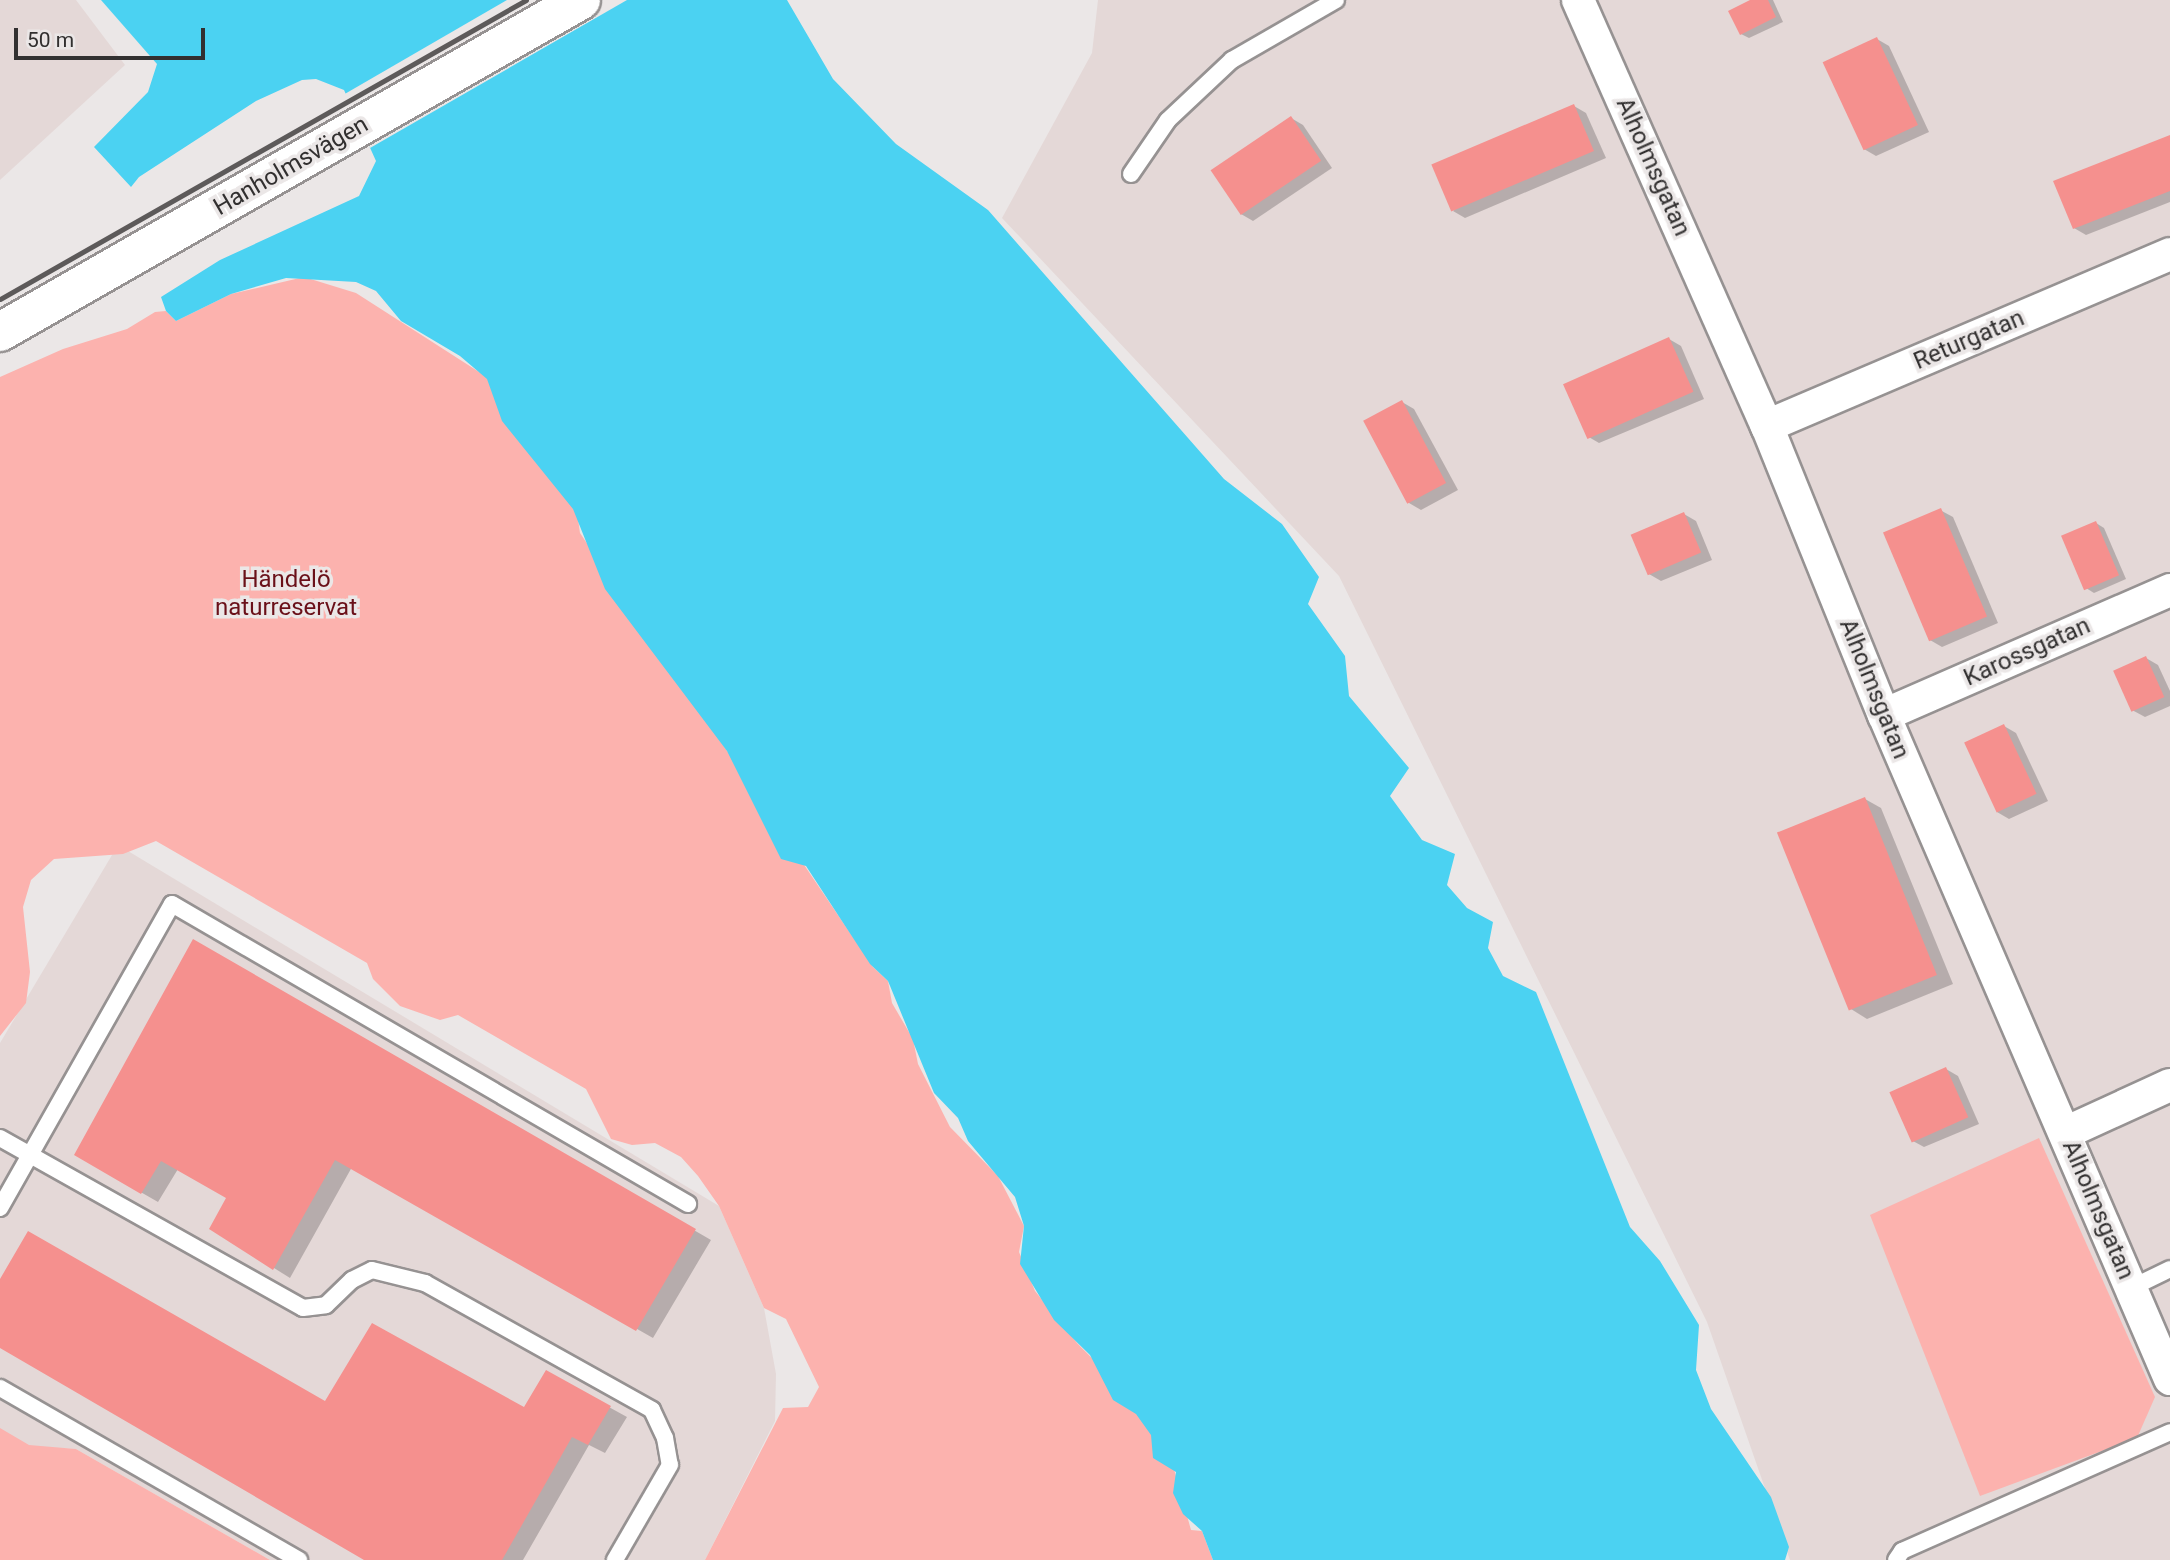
<!DOCTYPE html>
<html>
<head>
<meta charset="utf-8">
<style>
  body { margin:0 }
  #map { position:relative; width:2170px; height:1560px; overflow:hidden; background:#ebe7e7; font-family:Roboto,sans-serif }
  div>[style] { position:absolute }
  [style*='--x'] { left:calc(var(--x)*1px); top:calc(var(--y)*1px); width:calc(var(--w)*1px); rotate:calc(var(--a)*1deg) }
  .built>* { inset:0; background:#e4d8d7 }
  .green>* { inset:0; background:#fcb2ae }
  .water>* { inset:0; background:#4bd2f2 }
  .pier>* { inset:0; background:#ebe7e7 }
  .shadow>* { inset:0; background:#0003 }
  .building>* { inset:0; background:#f5908e; transform-origin:0 0 }
  .roads { filter:drop-shadow(2px 0 #969292) drop-shadow(-2px 0 #969292) drop-shadow(0 2px #969292) drop-shadow(0 -2px #969292) }
  .service>* { height:16px; margin:-8px; padding:0 8px; transform-origin:8px; border-radius:8px; background:#fff }
  .minor>* { height:32px; margin:-16px; padding:0 16px; transform-origin:16px; border-radius:16px; background:#fff }
  .tertiary>* { height:38px; margin:-19px; padding:0 19px; transform-origin:19px; border-radius:19px; background:#fff }
  .rail>* { height:5px; margin:-2.5px; padding:0 2.5px; transform-origin:2.5px; border-radius:2.5px; background:#5d5a5a }
  span { translate:-50% -50%; white-space:nowrap; text-align:center; line-height:1.15; -webkit-text-stroke:7px #ebe7e7; paint-order:stroke }
  .street-label { font-size:24px; color:#323030 }
  .park-label { font-size:24px; color:#6a1019 }
  .scale { position:absolute; left:14px; top:28px; width:191px; height:32px; box-sizing:border-box; border:4px solid #323030; border-top:0; padding-left:9px; font-size:21px; line-height:24px; white-space:nowrap; color:#323030; -webkit-text-stroke:5px #ebe7e7; paint-order:stroke }
</style>
</head>
<body>
<div id="map">
  <div class="built">
    <div style="clip-path:polygon(0 0,76px 0,125px 65px,0 180px)"></div>
    <div style="clip-path:polygon(1098px 0,2170px 0,2170px 1560px,1790px 1560px,1707px 1322px,1339px 576px,1002px 218px,1092px 53px)"></div>
    <div style="clip-path:polygon(118px 845px,719px 1206px,764px 1308px,776px 1374px,775px 1421px,705px 1560px,270px 1560px,76px 1449px,0 1445px,0 1043px)"></div>
  </div>
  <div class="green">
    <div style="clip-path:polygon(304px 277px,356px 293px,490px 379px,576px 504px,580px 533px,873px 967px,888px 981px,892px 1003px,913px 1039px,918px 1064px,950px 1127px,998px 1176px,1024px 1226px,1019px 1252px,1035px 1291px,1077px 1343px,1141px 1408px,1167px 1444px,1191px 1530px,1202px 1531px,1213px 1560px,705px 1560px,783px 1408px,808px 1407px,819px 1387px,786px 1319px,764px 1308px,719px 1206px,698px 1176px,681px 1157px,655px 1143px,632px 1145px,611px 1139px,586px 1089px,458px 1015px,440px 1020px,400px 1006px,373px 979px,367px 963px,156px 841px,123px 854px,54px 859px,31px 880px,23px 907px,30px 972px,26px 1003px,0 1036px,0 377px,63px 349px,127px 329px,155px 312px,166px 311px,176px 321px,231px 294px)"></div>
    <div style="clip-path:polygon(2039px 1138px,2155px 1397px,2137px 1438px,1980px 1496px,1870px 1215px)"></div>
    <div style="clip-path:polygon(0 1428px,29px 1445px,76px 1449px,270px 1560px,0 1560px)"></div>
  </div>
  <div class="water">
    <div style="clip-path:polygon(101px 0,787px 0,833px 79px,896px 144px,988px 210px,1224px 479px,1282px 524px,1319px 577px,1308px 604px,1345px 656px,1349px 696px,1409px 768px,1390px 796px,1422px 840px,1455px 854px,1447px 885px,1467px 908px,1493px 922px,1488px 948px,1503px 976px,1536px 992px,1630px 1227px,1660px 1261px,1699px 1325px,1696px 1370px,1711px 1409px,1771px 1497px,1789px 1547px,1785px 1560px,1213px 1560px,1202px 1531px,1183px 1514px,1173px 1493px,1176px 1472px,1153px 1458px,1151px 1435px,1136px 1414px,1113px 1400px,1090px 1355px,1054px 1320px,1020px 1264px,1024px 1226px,1015px 1197px,968px 1141px,958px 1118px,934px 1093px,888px 981px,870px 964px,806px 866px,781px 859px,727px 751px,605px 589px,573px 509px,502px 421px,487px 379px,460px 356px,401px 321px,376px 291px,356px 282px,286px 278px,231px 294px,176px 321px,166px 311px,161px 297px,220px 260px,359px 196px,376px 161px,344px 90px,316px 79px,302px 80px,256px 101px,139px 177px,131px 187px,94px 147px,148px 92px,157px 64px)"></div>
  </div>
  <div class="pier">
    <div style="clip-path:polygon(507px 0,627px 0,370px 148px,343px 95px)"></div>
  </div>
  <div class="shadow">
    <div style="clip-path:polygon(1754px 0,1773px 0,1783px 22px,1749px 38px,1741px 34px)"></div>
    <div style="clip-path:polygon(1877px 39px,1889px 46px,1929px 132px,1876px 156px,1864px 149px)"></div>
    <div style="clip-path:polygon(1574px 106px,1586px 113px,1606px 158px,1465px 218px,1453px 211px)"></div>
    <div style="clip-path:polygon(1291px 118px,1303px 125px,1332px 168px,1253px 221px,1241px 214px)"></div>
    <div style="clip-path:polygon(2170px 137px,2170px 202px,2086px 235px,2074px 228px)"></div>
    <div style="clip-path:polygon(1669px 339px,1681px 346px,1704px 399px,1599px 443px,1587px 436px)"></div>
    <div style="clip-path:polygon(1402px 402px,1414px 409px,1458px 490px,1421px 510px,1409px 503px)"></div>
    <div style="clip-path:polygon(1940px 510px,1953px 517px,1998px 623px,1942px 647px,1930px 640px)"></div>
    <div style="clip-path:polygon(1684px 514px,1696px 521px,1712px 560px,1661px 581px,1649px 574px)"></div>
    <div style="clip-path:polygon(2096px 523px,2104px 528px,2126px 579px,2094px 593px,2086px 588px)"></div>
    <div style="clip-path:polygon(2146px 658px,2158px 665px,2170px 691px,2170px 706px,2145px 717px,2132px 710px)"></div>
    <div style="clip-path:polygon(2004px 726px,2016px 733px,2048px 801px,2009px 819px,1997px 812px)"></div>
    <div style="clip-path:polygon(1865px 799px,1881px 808px,1953px 984px,1867px 1019px,1851px 1009px)"></div>
    <div style="clip-path:polygon(194px 941px,711px 1240px,653px 1338px,352px 1167px,290px 1278px,274px 1268px,228px 1197px,178px 1169px,158px 1202px,76px 1155px)"></div>
    <div style="clip-path:polygon(1946px 1069px,1958px 1076px,1979px 1124px,1924px 1147px,1911px 1140px)"></div>
    <div style="clip-path:polygon(0 1282px,326px 1403px,524px 1410px,547px 1373px,627px 1417px,605px 1453px,589px 1445px,523px 1560px,368px 1560px,0 1346px)"></div>
  </div>
  <div class="building">
    <div style="clip-path:polygon(1750px 0,1768px 0,1776px 17px,1740px 35px,1728px 11px)"></div>
    <div style="left:1877px;top:37px;width:97px;height:60px;rotate:65deg"></div>
    <div style="left:1574px;top:104px;width:51px;height:155px;rotate:67deg"></div>
    <div style="left:1291px;top:116px;width:54px;height:97px;rotate:56deg"></div>
    <div style="clip-path:polygon(2170px 135px,2170px 191px,2073px 229px,2053px 181px)"></div>
    <div style="left:1669px;top:337px;width:60px;height:116px;rotate:66deg"></div>
    <div style="left:1402px;top:400px;width:94px;height:44px;rotate:62deg"></div>
    <div style="left:1941px;top:508px;width:118px;height:63px;rotate:67deg"></div>
    <div style="left:1684px;top:512px;width:44px;height:58px;rotate:67deg"></div>
    <div style="left:2096px;top:521px;width:59px;height:38px;rotate:67deg"></div>
    <div style="left:2146px;top:656px;width:45px;height:36px;rotate:66deg"></div>
    <div style="left:2004px;top:724px;width:77px;height:44px;rotate:65deg"></div>
    <div style="left:1865px;top:797px;width:192px;height:95px;rotate:68deg"></div>
    <div style="clip-path:polygon(193px 939px,696px 1229px,636px 1331px,335px 1160px,273px 1270px,209px 1229px,226px 1198px,161px 1161px,141px 1194px,74px 1155px)"></div>
    <div style="left:1946px;top:1067px;width:55px;height:62px;rotate:66deg"></div>
    <div style="clip-path:polygon(28px 1231px,325px 1401px,372px 1323px,524px 1407px,546px 1370px,611px 1406px,588px 1445px,572px 1437px,502px 1560px,364px 1560px,0 1348px,0 1279px)"></div>
  </div>
  <div class="roads">
    <div class="service">
      <div style="--x:1131;--y:174;--w:65;--a:-55.6"></div>
      <div style="--x:1168;--y:120;--w:88;--a:-43.2"></div>
      <div style="--x:1232;--y:60;--w:120;--a:-30"></div>
      <div style="--x:0;--y:1138;--w:347;--a:29.3"></div>
      <div style="--x:303;--y:1308;--w:23;--a:-7"></div>
      <div style="--x:326;--y:1305;--w:36;--a:-44"></div>
      <div style="--x:352;--y:1280;--w:22;--a:-27"></div>
      <div style="--x:372;--y:1270;--w:55;--a:13.8"></div>
      <div style="--x:425;--y:1283;--w:260;--a:29.2"></div>
      <div style="--x:652;--y:1410;--w:31;--a:65"></div>
      <div style="--x:665;--y:1438;--w:27;--a:80"></div>
      <div style="--x:670;--y:1465;--w:110;--a:120.1"></div>
      <div style="--x:0;--y:1208;--w:349;--a:-60.5"></div>
      <div style="--x:172;--y:904;--w:597;--a:30.17"></div>
      <div style="--x:2131;--y:1288;--w:43;--a:-26"></div>
      <div style="--x:0;--y:1388;--w:345;--a:29.9"></div>
      <div style="--x:1896;--y:1560;--w:11;--a:-56"></div>
      <div style="--x:1902;--y:1551;--w:293;--a:-23.9"></div>
    </div>
    <div class="minor">
      <div style="--x:1578;--y:0;--w:466;--a:66.1"></div>
      <div style="--x:1767;--y:426;--w:312;--a:68"></div>
      <div style="--x:1884;--y:715;--w:723;--a:66.7"></div>
      <div style="--x:1767;--y:426;--w:438;--a:-23.1"></div>
      <div style="--x:1884;--y:715;--w:312;--a:-23.6"></div>
      <div style="--x:2065;--y:1133;--w:115;--a:-24.6"></div>
    </div>
    <div class="tertiary">
      <div style="--x:0;--y:332;--w:669;--a:-29.74"></div>
    </div>
  </div>
  <div class="rail">
    <div style="--x:0;--y:299;--w:605;--a:-29.62"></div>
  </div>
  <div class="street-label">
    <span style="left:291px;top:166px;rotate:-30deg">Hanholmsvägen</span>
    <span style="left:1653px;top:167px;rotate:66deg">Alholmsgatan</span>
    <span style="left:1969px;top:340px;rotate:-23deg">Returgatan</span>
    <span style="left:2027px;top:652px;rotate:-24deg">Karossgatan</span>
    <span style="left:1874px;top:689px;rotate:68deg">Alholmsgatan</span>
    <span style="left:2098px;top:1210px;rotate:67deg">Alholmsgatan</span>
  </div>
  <div class="park-label">
    <span style="left:286px;top:594px">Händelö<br>naturreservat</span>
  </div>
  <div class="scale">50 m</div>
</div>
</body>
</html>
